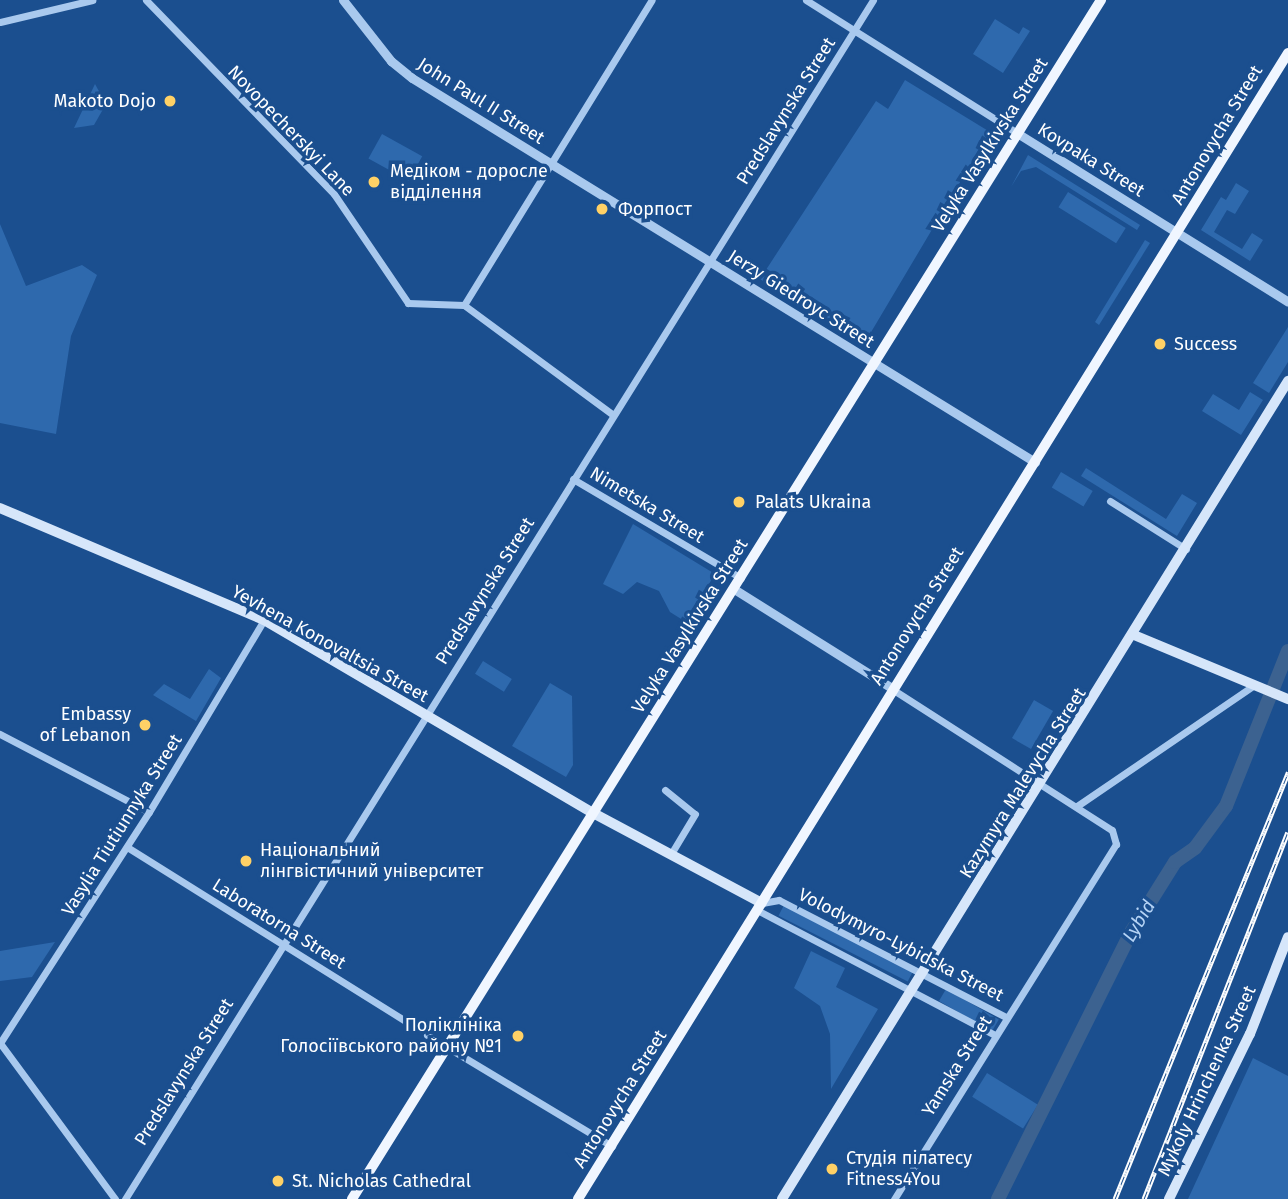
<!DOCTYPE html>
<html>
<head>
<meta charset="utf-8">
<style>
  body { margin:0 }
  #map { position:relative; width:1288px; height:1199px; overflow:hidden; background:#1b4f8f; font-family:"Fira Sans",sans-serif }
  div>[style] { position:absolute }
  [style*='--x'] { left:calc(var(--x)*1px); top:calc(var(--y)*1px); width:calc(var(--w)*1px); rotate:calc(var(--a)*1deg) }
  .green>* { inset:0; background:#2e69ad; transform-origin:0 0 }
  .river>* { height:14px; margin:-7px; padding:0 7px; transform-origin:7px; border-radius:7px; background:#3c6290 }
  .minor>* { height:7px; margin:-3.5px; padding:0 3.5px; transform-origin:3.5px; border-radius:3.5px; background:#a9c9ee }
  .tertiary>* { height:9px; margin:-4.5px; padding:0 4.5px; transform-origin:4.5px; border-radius:4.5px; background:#a9c9ee }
  .secondary>* { height:10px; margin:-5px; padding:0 5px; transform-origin:5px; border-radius:5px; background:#d6e6fa }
  .primary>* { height:10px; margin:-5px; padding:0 5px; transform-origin:5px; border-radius:5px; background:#f0f6ff }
  .rail>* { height:5px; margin-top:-2.5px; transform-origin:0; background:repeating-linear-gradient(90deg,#1b4f8f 0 8px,#fff 0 16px); box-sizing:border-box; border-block:2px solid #fff }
  .dots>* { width:19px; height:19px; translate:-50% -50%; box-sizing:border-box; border:4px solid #1b4f8f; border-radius:50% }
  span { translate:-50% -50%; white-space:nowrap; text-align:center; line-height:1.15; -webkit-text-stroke:7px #1b4f8f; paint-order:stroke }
  .poi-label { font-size:18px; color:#fff }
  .right { translate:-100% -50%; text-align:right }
  .left { translate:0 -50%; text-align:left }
  .street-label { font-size:18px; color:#fff }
  .water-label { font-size:19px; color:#b5d3f5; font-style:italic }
</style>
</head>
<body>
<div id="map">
  <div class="green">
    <div style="clip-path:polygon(995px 19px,1019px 34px,1023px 27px,1030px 31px,1003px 73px,973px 54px)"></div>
    <div style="clip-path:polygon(905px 80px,990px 132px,864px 344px,760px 279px,876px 101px,888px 109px)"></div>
    <div style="clip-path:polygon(95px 84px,106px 104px,94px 125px,74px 128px)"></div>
    <div style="left:382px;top:134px;width:46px;height:28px;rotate:29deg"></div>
    <div style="clip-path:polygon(1028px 155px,1140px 225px,1137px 230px,1036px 167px,1021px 171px,1011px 187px)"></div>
    <div style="clip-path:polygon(1236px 183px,1249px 191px,1235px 214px,1227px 210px,1214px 232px,1242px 249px,1252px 233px,1263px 240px,1250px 261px,1201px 230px,1221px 197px,1226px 200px)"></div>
    <div style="left:1068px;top:192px;width:68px;height:18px;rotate:32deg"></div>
    <div style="clip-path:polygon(0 224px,26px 286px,82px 265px,97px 275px,71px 336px,56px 434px,0 423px)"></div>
    <div style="clip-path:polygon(1145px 240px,1150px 243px,1099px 325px,1095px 322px)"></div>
    <div style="clip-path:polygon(1288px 327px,1288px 362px,1269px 393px,1253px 383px)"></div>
    <div style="clip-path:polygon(1250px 392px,1263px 400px,1241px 435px,1202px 411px,1213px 394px,1239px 410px)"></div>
    <div style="clip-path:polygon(1086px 468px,1166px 519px,1182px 494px,1197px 503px,1177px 536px,1081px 476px)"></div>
    <div style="left:1061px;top:472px;width:37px;height:18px;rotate:31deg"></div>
    <div style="clip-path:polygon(633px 524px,715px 574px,686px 622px,670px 612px,659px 591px,637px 582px,623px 594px,603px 584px)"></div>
    <div style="left:483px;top:661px;width:34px;height:15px;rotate:32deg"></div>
    <div style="clip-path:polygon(209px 669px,221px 678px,196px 721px,153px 695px,164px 684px,190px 699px)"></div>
    <div style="clip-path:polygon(550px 683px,572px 696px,573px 765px,566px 777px,512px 746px)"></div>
    <div style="left:1034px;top:700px;width:22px;height:44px;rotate:30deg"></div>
    <div style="left:784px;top:905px;width:145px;height:12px;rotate:27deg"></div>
    <div style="clip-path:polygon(55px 942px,32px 977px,0 981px,0 951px)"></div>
    <div style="clip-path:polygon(811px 951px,845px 968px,836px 987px,878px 1009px,831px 1089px,830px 1034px,820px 1006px,794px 988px)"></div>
    <div style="left:946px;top:989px;width:61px;height:14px;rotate:30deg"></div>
    <div style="clip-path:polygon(1253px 1058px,1288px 1076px,1288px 1199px,1188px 1199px)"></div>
    <div style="left:987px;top:1073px;width:60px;height:28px;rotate:32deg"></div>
  </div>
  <div class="river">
    <div style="--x:998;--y:1199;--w:296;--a:-63.5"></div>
    <div style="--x:1130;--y:934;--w:85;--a:-58"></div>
    <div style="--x:1175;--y:862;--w:24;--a:-35"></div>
    <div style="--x:1195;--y:848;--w:52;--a:-53.6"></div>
    <div style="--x:1226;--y:806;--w:167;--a:-68.2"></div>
  </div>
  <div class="minor">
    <div style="--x:146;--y:0;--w:270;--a:45.9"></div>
    <div style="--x:334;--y:194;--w:132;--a:55.8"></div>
    <div style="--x:408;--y:303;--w:56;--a:2"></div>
    <div style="--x:464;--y:305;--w:184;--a:36.4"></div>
    <div style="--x:806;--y:0;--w:249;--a:32.2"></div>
    <div style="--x:0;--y:22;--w:95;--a:-13.4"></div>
    <div style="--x:464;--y:305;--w:358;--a:-58.4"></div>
    <div style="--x:573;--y:479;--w:195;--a:30.5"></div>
    <div style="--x:1110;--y:501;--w:90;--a:32.3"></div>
    <div style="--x:892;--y:689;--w:261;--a:32.7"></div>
    <div style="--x:1112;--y:830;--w:15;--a:74"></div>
    <div style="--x:1116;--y:844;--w:419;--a:122"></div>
    <div style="--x:0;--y:734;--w:168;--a:27.6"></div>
    <div style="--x:665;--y:790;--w:38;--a:39"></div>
    <div style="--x:695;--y:814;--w:47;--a:121"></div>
    <div style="--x:1077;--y:806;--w:213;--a:-34.3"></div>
    <div style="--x:127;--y:847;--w:340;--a:32"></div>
    <div style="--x:762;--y:903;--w:17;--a:-10"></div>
    <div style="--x:779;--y:900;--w:255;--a:27.3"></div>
    <div style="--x:757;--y:910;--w:269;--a:27.7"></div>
    <div style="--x:427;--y:1035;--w:216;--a:31"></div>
    <div style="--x:0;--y:1043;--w:275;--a:-57.2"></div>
    <div style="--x:149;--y:812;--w:224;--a:-59.1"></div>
    <div style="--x:0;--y:1043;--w:194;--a:53.6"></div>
    <div style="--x:125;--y:1199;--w:1413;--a:-58.04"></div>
  </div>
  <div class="tertiary">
    <div style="--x:343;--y:0;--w:78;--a:51.8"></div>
    <div style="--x:391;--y:61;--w:27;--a:39"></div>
    <div style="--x:412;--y:78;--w:732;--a:31.65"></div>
    <div style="--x:1017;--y:133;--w:319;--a:31.9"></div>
    <div style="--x:734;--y:589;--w:186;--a:32.1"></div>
  </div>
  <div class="secondary">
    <div style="--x:0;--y:508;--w:287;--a:23"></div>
    <div style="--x:264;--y:620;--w:384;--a:30.4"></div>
    <div style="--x:595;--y:814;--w:189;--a:28.1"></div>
    <div style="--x:1134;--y:635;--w:167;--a:22.6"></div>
    <div style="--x:782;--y:1199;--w:962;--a:-58.26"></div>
    <div style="--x:1169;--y:1199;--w:184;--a:-63.9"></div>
    <div style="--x:1250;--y:1034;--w:104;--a:-68.6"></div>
  </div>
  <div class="primary">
    <div style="--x:352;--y:1199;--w:1414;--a:-58.01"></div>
    <div style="--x:578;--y:1199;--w:1348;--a:-58.22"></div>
  </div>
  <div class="rail">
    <div style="--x:1115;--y:1199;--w:461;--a:-67.9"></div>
    <div style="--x:1144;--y:1199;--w:394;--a:-68.6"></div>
  </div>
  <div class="dots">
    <div style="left:170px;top:101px;background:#ffd166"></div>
    <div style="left:374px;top:182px;background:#ffd166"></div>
    <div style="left:602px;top:209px;background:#ffd166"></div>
    <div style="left:1160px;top:344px;background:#ffd166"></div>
    <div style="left:739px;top:502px;background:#ffd166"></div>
    <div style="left:145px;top:725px;background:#ffd166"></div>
    <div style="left:246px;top:861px;background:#ffd166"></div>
    <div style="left:518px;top:1036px;background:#ffd166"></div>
    <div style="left:832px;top:1169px;background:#ffd166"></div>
    <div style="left:278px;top:1181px;background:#ffd166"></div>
  </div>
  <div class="poi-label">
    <span class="right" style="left:156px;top:101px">Makoto Dojo</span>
    <span class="left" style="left:390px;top:182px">Медіком - доросле<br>відділення</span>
    <span class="left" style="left:618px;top:209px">Форпост</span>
    <span class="left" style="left:1174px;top:344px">Success</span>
    <span class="left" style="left:755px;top:502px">Palats Ukraina</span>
    <span class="right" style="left:131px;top:725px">Embassy<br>of Lebanon</span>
    <span class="left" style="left:260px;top:861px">Національний<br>лінгвістичний університет</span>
    <span class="right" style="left:502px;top:1036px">Поліклініка<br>Голосіївського району №1</span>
    <span class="left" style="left:846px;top:1169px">Студія пілатесу<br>Fitness4You</span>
    <span class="left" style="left:292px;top:1181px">St. Nicholas Cathedral</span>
  </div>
  <div class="street-label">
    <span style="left:481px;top:101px;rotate:32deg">John Paul II Street</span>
    <span style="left:786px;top:111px;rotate:-58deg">Predslavynska Street</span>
    <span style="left:291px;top:131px;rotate:46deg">Novopecherskyi Lane</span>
    <span style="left:1217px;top:135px;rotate:-59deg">Antonovycha Street</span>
    <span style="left:990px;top:145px;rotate:-58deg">Velyka Vasylkivska Street</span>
    <span style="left:1091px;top:160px;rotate:32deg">Kovpaka Street</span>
    <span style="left:801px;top:299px;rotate:32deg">Jerzy Giedroyc Street</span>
    <span style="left:647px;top:505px;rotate:31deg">Nimetska Street</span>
    <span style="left:485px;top:591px;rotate:-58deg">Predslavynska Street</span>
    <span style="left:917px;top:616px;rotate:-58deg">Antonovycha Street</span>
    <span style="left:690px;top:626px;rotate:-58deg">Velyka Vasylkivska Street</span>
    <span style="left:330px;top:644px;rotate:29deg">Yevhena Konovaltsia Street</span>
    <span style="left:1023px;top:783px;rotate:-58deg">Kazymyra Malevycha Street</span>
    <span style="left:122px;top:825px;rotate:-58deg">Vasylia Tiutiunnyka Street</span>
    <span style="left:279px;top:924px;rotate:32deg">Laboratorna Street</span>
    <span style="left:901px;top:945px;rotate:27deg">Volodymyro-Lybidska Street</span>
    <span style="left:957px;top:1066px;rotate:-58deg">Yamska Street</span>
    <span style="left:184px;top:1072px;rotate:-58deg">Predslavynska Street</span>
    <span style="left:1207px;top:1081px;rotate:-65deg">Mykoly Hrinchenka Street</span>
    <span style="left:620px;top:1099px;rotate:-58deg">Antonovycha Street</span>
  </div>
  <div class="water-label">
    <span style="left:1139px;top:921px;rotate:-59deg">Lybid</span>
  </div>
</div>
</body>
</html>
